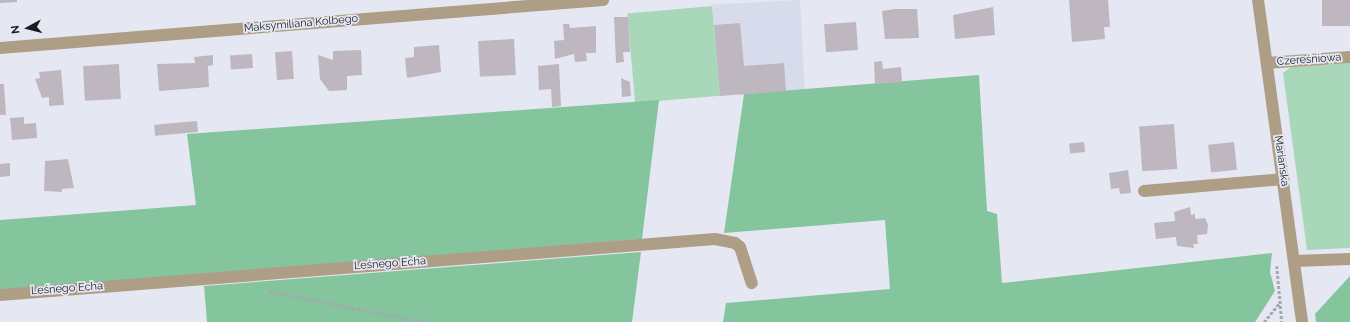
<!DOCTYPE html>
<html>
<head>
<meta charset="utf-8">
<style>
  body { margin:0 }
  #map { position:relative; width:1350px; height:322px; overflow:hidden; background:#e5e8f2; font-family:Raleway,sans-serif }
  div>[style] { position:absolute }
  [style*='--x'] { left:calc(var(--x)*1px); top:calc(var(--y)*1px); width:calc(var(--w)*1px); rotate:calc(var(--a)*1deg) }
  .built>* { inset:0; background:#d7dced; transform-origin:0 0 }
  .green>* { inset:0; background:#a8d7b9; transform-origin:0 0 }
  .forest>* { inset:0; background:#84c59d }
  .building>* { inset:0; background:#bfb7bf; transform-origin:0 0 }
  .path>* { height:2.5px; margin-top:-1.25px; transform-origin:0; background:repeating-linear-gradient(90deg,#a5a8af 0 3px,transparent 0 5px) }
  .minor>* { height:12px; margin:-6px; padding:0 6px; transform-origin:6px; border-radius:6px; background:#af9e86 }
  span { translate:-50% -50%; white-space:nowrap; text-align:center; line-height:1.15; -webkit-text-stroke:3.5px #e5e8f2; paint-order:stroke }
  .street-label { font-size:11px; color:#1b1c1f }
  .north { position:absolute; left:8px; top:8px; width:40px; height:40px; -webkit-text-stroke:3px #e5e8f2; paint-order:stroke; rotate:263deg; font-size:11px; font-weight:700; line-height:16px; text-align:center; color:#1b1c1f }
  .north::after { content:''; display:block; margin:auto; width:14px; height:18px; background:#1b1c1f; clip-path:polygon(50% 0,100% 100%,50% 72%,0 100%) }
</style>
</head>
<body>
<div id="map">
  <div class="built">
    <div style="left:800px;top:0;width:90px;height:88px;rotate:87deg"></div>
  </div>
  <div class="green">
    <div style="left:712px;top:6px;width:90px;height:85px;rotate:85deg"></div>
    <div style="clip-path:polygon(1350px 63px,1350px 248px,1307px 250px,1283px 73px,1291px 67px)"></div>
  </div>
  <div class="forest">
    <div style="clip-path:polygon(979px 75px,987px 211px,997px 214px,1002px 283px,1272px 253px,1270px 272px,1275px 291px,1255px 322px,723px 322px,726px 303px,890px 289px,885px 220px,724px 233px,744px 94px)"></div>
    <div style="clip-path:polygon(659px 100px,642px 239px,0 290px,0 220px,196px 205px,187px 134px)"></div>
    <div style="clip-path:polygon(641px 252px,632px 322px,207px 322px,204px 286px)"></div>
    <div style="clip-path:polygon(1350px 276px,1350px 322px,1316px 322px,1315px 314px)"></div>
  </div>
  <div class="building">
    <div style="clip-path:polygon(0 0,17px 0,17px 2px,0 3px)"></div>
    <div style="clip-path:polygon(1069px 0,1108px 0,1110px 27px,1104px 27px,1105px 39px,1072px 42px)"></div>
    <div style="left:1322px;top:0;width:28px;height:26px"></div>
    <div style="clip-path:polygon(993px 7px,995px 35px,955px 39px,953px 15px)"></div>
    <div style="clip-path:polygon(895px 9px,917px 9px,919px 38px,885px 39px,882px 11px)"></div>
    <div style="clip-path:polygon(614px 17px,628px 17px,630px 52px,623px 52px,624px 62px,616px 63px)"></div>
    <div style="left:856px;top:22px;width:28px;height:32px;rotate:86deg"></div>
    <div style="clip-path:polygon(740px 23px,744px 66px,784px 63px,786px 91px,720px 96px,714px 25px)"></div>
    <div style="clip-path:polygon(563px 24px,569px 24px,570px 28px,596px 26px,596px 53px,586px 53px,587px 61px,575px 62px,574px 54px,555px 59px,554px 41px,564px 40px)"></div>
    <div style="left:514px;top:39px;width:36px;height:36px;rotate:87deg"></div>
    <div style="clip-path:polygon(439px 45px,441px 72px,407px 78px,405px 58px,414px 57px,414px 47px)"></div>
    <div style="clip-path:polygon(361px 50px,362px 75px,347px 76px,347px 90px,329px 91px,320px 79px,318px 55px,333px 60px,333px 51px)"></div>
    <div style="left:292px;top:51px;width:28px;height:17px;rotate:86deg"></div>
    <div style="left:252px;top:54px;width:14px;height:22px;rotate:86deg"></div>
    <div style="clip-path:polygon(213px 55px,213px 65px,208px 66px,209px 87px,159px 91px,157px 64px,195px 63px,194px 57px)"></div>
    <div style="clip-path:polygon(882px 61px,883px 69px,901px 67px,902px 82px,875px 84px,874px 62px)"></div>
    <div style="left:119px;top:64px;width:35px;height:36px;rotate:87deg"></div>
    <div style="clip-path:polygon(559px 64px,561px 106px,552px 107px,551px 89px,539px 90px,538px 66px)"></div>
    <div style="clip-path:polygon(61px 70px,64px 105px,49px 106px,49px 97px,42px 98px,35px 79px,40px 78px,39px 72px)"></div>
    <div style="clip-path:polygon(621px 78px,630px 82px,631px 96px,622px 97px)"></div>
    <div style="clip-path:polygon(0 84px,4px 84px,6px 115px,0 115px)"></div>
    <div style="clip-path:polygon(24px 117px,24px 124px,36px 123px,37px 138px,12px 140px,10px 118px)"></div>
    <div style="left:197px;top:121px;width:11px;height:43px;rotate:85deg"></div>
    <div style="left:1174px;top:124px;width:45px;height:35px;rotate:86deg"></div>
    <div style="left:1084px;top:142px;width:10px;height:15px;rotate:84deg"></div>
    <div style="left:1234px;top:142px;width:28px;height:26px;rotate:84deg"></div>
    <div style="clip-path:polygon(68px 159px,74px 188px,62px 189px,62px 192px,44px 191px,45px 161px)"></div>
    <div style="clip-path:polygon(10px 163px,10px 176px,0 177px,0 164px)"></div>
    <div style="clip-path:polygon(1128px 170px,1131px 193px,1120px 194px,1119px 188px,1111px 189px,1109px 173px)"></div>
    <div style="clip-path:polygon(1190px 207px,1191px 215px,1195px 214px,1195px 219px,1205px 218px,1208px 225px,1207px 234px,1197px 235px,1198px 244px,1193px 244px,1194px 248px,1177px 246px,1176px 237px,1156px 239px,1154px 223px,1175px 221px,1174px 212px)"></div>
  </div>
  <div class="path">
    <div style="--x:1277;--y:266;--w:56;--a:84.9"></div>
    <div style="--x:269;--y:291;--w:157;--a:11.4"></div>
    <div style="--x:1264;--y:322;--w:26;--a:-51"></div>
  </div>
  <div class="minor">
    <div style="--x:1258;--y:0;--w:325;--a:82.2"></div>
    <div style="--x:0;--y:48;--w:605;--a:-4.55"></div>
    <div style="--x:1267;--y:63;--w:83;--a:-4.1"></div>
    <div style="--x:1144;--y:191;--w:140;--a:-4.9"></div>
    <div style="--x:1294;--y:261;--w:56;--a:-2"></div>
    <div style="--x:0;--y:295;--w:717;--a:-4.48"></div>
    <div style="--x:715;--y:239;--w:20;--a:11"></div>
    <div style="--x:735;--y:243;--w:6;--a:39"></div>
    <div style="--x:740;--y:247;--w:38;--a:72"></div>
  </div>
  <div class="street-label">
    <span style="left:301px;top:24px;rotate:-5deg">Maksymiliana Kolbego</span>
    <span style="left:1309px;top:60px;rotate:-4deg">Czereśniowa</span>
    <span style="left:1281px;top:161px;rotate:82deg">Mariańska</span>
    <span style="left:390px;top:264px;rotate:-4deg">Leśnego Echa</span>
    <span style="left:67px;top:289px;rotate:-4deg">Leśnego Echa</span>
  </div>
  <div class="north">N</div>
</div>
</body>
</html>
